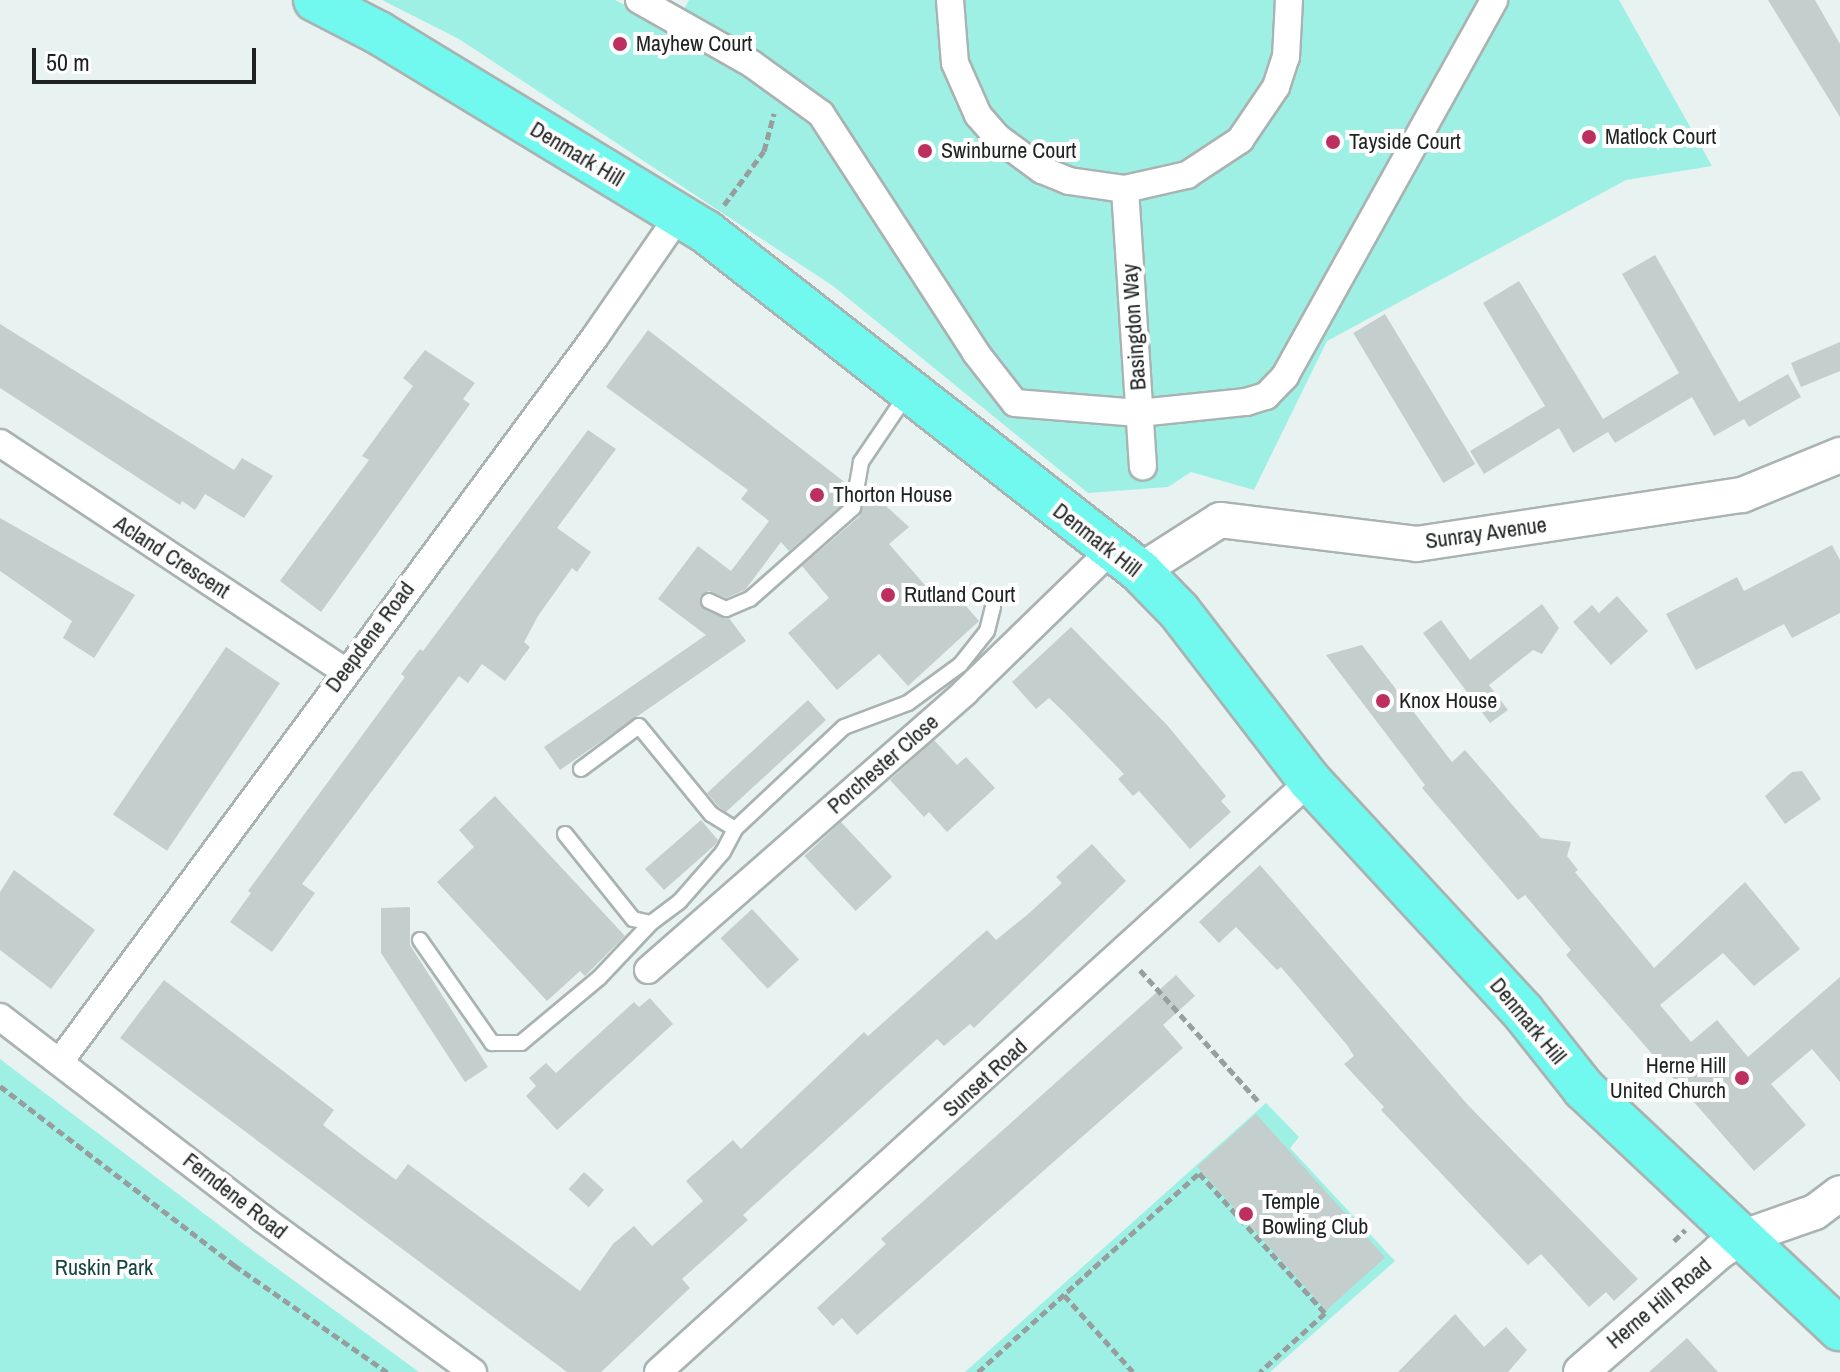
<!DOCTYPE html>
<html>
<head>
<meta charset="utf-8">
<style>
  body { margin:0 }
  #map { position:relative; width:1840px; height:1372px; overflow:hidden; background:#e8f2f0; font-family:"Archivo Narrow",sans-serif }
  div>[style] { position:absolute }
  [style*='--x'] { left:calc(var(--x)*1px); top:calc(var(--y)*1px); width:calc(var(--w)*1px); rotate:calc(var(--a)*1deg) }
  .green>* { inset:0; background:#9ef0e5 }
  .building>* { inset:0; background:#c4cecc; transform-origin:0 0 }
  .path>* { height:5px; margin-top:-2.5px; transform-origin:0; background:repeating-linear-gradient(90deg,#979e9d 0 8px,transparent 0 12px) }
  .roads { filter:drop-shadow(2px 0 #a9b3b1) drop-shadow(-2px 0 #a9b3b1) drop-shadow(0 2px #a9b3b1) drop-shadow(0 -2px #a9b3b1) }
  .service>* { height:14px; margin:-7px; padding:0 7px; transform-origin:7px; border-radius:7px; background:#fff }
  .minor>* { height:26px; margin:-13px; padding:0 13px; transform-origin:13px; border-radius:13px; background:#fff }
  .tertiary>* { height:34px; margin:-17px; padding:0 17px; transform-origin:17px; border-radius:17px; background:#fff }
  .primary>* { height:42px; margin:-21px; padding:0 21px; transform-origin:21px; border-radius:21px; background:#71f9ef }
  .dots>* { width:22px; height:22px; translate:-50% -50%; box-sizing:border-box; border:4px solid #fff; border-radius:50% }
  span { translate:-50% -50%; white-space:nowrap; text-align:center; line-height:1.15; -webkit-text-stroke:8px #fff; paint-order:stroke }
  .poi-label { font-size:22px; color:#1f2222 }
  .left { translate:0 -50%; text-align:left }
  .right { translate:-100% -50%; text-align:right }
  .street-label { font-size:22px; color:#1f2222 }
  .park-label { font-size:22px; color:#15443f }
  .scale { position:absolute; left:32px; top:48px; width:224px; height:36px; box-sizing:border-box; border:4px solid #1f2222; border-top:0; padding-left:10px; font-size:24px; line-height:28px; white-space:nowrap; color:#1f2222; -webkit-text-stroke:6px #fff; paint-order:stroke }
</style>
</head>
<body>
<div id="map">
  <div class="green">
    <div style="clip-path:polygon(382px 0,615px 0,658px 22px,682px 13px,689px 0,1619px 0,1712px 166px,1626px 180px,1327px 341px,1254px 490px,1191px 472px,1168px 487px,1088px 493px,833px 286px,459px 39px)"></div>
    <div style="clip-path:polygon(0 1059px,252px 1250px,419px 1372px,0 1372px)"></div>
    <div style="clip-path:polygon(1266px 1103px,1299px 1137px,1290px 1148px,1395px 1261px,1270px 1372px,965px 1372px)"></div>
  </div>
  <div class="building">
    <div style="clip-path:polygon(1768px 0,1815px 0,1840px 44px,1840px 117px)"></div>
    <div style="clip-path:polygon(1655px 255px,1739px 402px,1788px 374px,1801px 397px,1749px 427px,1744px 419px,1714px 436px,1692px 397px,1615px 443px,1608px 432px,1573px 453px,1559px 428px,1484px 474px,1470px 451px,1545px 406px,1483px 303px,1519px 281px,1603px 419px,1679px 373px,1622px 274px)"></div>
    <div style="left:1385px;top:314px;width:175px;height:37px;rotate:59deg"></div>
    <div style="clip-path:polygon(0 324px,234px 470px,242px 458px,273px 476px,244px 518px,205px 494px,195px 510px,182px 501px,180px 505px,0 388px)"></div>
    <div style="clip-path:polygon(648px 330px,847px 484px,844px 503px,789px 551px,781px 542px,745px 590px,726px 598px,709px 591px,700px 596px,701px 607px,729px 618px,746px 641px,560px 770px,544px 747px,706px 635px,658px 599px,698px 546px,731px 571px,769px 521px,741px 499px,748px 490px,606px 387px)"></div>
    <div style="clip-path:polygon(1840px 342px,1840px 371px,1801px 387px,1791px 363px)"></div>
    <div style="clip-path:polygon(425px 350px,475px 383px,463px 399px,470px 404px,321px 612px,280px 581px,369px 460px,362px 456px,413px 386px,403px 378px)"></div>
    <div style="clip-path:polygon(588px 430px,616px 449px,557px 528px,591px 552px,577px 572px,572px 568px,538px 616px,524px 642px,530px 647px,505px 681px,482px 664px,468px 683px,459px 676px,302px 884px,315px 893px,272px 952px,230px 922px,251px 893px,248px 891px,405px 677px,401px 674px,420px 649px,423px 651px)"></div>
    <div style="clip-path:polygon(875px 496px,909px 527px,889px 544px,938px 600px,951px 589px,979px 621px,908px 686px,879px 654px,837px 690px,788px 633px,829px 598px,802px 566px,860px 516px,865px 497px)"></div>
    <div style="clip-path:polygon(0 518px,135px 595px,94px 658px,63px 638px,72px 621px,0 571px)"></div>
    <div style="clip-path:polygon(1832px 545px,1840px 560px,1840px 613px,1792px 638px,1784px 624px,1696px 670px,1666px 614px,1737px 577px,1744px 591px)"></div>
    <div style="clip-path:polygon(1617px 596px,1648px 631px,1611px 665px,1573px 622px,1592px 605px,1599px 613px)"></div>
    <div style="clip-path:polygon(1542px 604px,1559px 628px,1542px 654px,1533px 650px,1489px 685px,1508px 710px,1490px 723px,1423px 633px,1441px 620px,1470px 660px)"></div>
    <div style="clip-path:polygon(1071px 627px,1167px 725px,1226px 796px,1221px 801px,1231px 812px,1190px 849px,1139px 791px,1133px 796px,1118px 779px,1124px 774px,1064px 712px,1049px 698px,1036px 709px,1012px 682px)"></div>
    <div style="clip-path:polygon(1362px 645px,1452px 762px,1465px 750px,1541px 838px,1571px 842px,1567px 856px,1578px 870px,1575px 872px,1654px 968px,1745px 882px,1765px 906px,1800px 949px,1754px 986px,1723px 953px,1660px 1005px,1691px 1042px,1717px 1020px,1748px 1057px,1840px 977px,1840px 1082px,1812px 1049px,1771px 1084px,1806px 1125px,1754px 1171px,1566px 955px,1571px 950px,1525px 895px,1518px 900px,1422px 788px,1425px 785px,1326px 655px)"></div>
    <div style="left:226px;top:647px;width:65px;height:202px;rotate:34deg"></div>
    <div style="clip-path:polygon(808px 700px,826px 720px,726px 812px,718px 806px,707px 793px)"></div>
    <div style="clip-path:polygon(934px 740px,957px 765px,966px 757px,995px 788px,947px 832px,929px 812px,924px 817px,890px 780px)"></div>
    <div style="clip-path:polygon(1802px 771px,1821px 799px,1785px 824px,1765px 796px,1792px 772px)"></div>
    <div style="clip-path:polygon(495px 796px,625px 936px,585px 976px,580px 971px,547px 1001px,437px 882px,474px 847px,459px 830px)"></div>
    <div style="clip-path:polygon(701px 820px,718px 840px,715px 845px,664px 890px,645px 869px)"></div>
    <div style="left:841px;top:822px;width:75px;height:50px;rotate:47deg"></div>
    <div style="clip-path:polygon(1092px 844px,1126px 881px,974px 1028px,970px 1024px,944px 1046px,937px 1039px,743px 1215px,748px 1220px,682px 1279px,690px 1288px,601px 1372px,567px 1372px,120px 1038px,164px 980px,334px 1110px,323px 1125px,358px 1152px,396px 1180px,408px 1164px,580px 1291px,613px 1244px,634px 1226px,652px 1246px,703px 1201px,686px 1181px,733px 1140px,741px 1149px,864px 1032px,868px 1036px,987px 930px,996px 940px,1027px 915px,1062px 883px,1056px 877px)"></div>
    <div style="clip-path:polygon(1260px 865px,1467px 1104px,1638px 1279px,1614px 1301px,1606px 1292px,1589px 1307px,1541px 1254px,1528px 1265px,1381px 1110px,1384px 1107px,1344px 1064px,1354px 1056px,1347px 1045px,1281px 967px,1277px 970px,1236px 927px,1219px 943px,1199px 922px)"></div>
    <div style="clip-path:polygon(14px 870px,95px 930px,51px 989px,0 950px,0 892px)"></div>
    <div style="clip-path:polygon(410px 907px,410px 945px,488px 1067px,465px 1082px,381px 953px,381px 908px)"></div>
    <div style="left:752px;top:909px;width:69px;height:43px;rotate:47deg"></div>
    <div style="clip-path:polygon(1176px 975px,1195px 996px,1163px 1025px,1183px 1048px,857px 1335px,842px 1318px,833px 1326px,817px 1308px,886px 1244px,881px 1239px)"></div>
    <div style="clip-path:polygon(650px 998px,673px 1024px,557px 1130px,526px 1096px,536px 1086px,529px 1078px,546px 1063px,556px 1073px,634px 1002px,639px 1007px)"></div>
    <div style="left:1256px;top:1114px;width:193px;height:79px;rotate:48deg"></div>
    <div style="left:584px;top:1172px;width:27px;height:23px;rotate:42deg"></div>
    <div style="clip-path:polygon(1455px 1314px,1484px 1347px,1506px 1327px,1527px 1350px,1508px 1372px,1398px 1372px)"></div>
    <div style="clip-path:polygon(1687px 1338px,1718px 1372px,1649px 1372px)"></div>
  </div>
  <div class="path">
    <div style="--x:724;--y:205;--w:67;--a:-53.5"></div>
    <div style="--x:764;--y:151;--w:39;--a:-75"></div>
    <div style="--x:1140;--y:970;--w:176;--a:48"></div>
    <div style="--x:0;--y:1086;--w:295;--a:37.4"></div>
    <div style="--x:234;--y:1265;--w:187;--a:35"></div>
    <div style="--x:1674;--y:1241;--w:16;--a:-45"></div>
    <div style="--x:1064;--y:1295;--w:103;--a:48.1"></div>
    <div style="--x:978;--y:1372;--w:297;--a:-42"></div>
    <div style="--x:1199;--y:1173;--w:188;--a:48"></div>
    <div style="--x:1325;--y:1313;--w:88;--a:137.8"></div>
  </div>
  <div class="roads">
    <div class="service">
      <div style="--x:709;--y:601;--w:19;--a:25"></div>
      <div style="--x:726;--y:609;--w:26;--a:-23"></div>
      <div style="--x:750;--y:599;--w:137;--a:-41.5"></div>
      <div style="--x:853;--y:508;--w:47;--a:-80.1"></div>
      <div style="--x:861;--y:462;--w:82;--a:-55.9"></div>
      <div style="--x:581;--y:769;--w:72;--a:-36.6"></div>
      <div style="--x:639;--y:726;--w:114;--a:50.7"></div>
      <div style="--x:711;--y:814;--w:28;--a:32"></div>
      <div style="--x:735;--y:829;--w:149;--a:-43.1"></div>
      <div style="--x:844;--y:727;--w:68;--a:-20.6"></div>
      <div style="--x:908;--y:703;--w:64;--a:-36.2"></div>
      <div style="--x:960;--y:665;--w:43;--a:-51.5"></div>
      <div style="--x:987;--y:631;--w:25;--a:-76"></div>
      <div style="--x:565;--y:834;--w:109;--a:51.3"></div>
      <div style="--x:633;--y:919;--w:18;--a:13"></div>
      <div style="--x:651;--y:923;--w:36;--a:-37"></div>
      <div style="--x:680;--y:901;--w:65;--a:-48.7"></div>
      <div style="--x:723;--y:852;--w:26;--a:-62"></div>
      <div style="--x:420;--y:940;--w:126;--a:55"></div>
      <div style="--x:492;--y:1043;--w:29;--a:0"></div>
      <div style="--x:521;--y:1043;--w:102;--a:-39.8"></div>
      <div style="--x:599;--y:978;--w:76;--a:-46.6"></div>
    </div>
    <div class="minor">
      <div style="--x:639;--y:0;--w:130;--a:29.5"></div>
      <div style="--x:752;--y:64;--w:85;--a:35.9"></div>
      <div style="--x:821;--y:114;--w:285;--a:57"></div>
      <div style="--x:976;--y:353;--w:63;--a:52"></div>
      <div style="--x:1015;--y:403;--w:124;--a:4.6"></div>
      <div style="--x:1139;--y:413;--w:108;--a:-5.9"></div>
      <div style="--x:1246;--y:402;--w:21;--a:-17"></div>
      <div style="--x:1266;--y:396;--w:28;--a:-46"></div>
      <div style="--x:1285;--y:376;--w:430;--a:-60.9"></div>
      <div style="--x:950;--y:0;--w:63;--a:85.5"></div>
      <div style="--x:955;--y:63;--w:57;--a:66.1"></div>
      <div style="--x:978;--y:115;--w:29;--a:49"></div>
      <div style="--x:997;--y:137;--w:56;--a:36.3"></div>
      <div style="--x:1042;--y:170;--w:29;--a:22"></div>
      <div style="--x:1069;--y:181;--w:57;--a:8.1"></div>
      <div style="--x:1125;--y:189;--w:64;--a:-12.7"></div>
      <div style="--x:1187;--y:175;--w:64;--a:-33.4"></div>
      <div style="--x:1240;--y:140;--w:64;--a:-55.8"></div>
      <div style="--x:1276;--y:87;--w:32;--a:-72"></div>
      <div style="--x:1286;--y:57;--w:57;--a:-87"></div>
      <div style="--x:1125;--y:189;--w:278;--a:86.3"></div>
      <div style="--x:0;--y:443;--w:414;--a:33.5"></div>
      <div style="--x:648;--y:970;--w:422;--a:-41.2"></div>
      <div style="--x:965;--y:692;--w:204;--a:-44.2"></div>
      <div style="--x:0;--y:1017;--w:332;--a:37.5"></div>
      <div style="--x:263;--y:1219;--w:260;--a:36.1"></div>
      <div style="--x:61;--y:1060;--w:899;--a:-53.55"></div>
      <div style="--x:595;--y:337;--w:150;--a:-55.4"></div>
      <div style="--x:658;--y:1372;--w:880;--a:-42.19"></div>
    </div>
    <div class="tertiary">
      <div style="--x:1140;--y:571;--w:95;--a:-32.5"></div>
      <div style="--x:1220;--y:520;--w:198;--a:6.9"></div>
      <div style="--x:1417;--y:544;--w:329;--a:-8.6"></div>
      <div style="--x:1742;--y:495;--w:106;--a:-22.2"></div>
      <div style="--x:1581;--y:1372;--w:184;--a:-41"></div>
      <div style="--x:1720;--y:1251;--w:25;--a:-32"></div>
      <div style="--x:1741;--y:1238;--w:78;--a:-19.4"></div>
      <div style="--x:1815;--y:1212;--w:31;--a:-37"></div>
    </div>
    <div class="primary">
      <div style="--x:315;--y:0;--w:72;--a:27.3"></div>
      <div style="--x:379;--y:33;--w:381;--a:31.3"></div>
      <div style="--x:705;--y:231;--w:552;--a:38.01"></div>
      <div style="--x:1140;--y:571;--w:56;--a:45.7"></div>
      <div style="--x:1179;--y:611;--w:215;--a:52.4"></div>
      <div style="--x:1310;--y:781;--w:314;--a:47.3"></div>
      <div style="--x:1523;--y:1012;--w:98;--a:51.6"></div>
      <div style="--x:1584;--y:1089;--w:351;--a:43.2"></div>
    </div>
  </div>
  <div class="dots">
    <div style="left:620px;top:44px;background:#bd2f5f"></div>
    <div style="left:1589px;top:137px;background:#bd2f5f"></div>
    <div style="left:1333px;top:142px;background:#bd2f5f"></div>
    <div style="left:925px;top:151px;background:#bd2f5f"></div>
    <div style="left:817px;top:495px;background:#bd2f5f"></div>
    <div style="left:888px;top:595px;background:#bd2f5f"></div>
    <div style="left:1383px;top:701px;background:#bd2f5f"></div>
    <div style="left:1742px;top:1078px;background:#bd2f5f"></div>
    <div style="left:1246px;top:1214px;background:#bd2f5f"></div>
  </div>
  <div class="poi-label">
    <span class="left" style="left:636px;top:44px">Mayhew Court</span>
    <span class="left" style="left:1605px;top:137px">Matlock Court</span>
    <span class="left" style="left:1349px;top:142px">Tayside Court</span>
    <span class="left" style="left:941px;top:151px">Swinburne Court</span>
    <span class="left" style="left:833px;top:495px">Thorton House</span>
    <span class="left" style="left:904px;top:595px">Rutland Court</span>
    <span class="left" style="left:1399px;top:701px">Knox House</span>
    <span class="right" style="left:1726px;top:1078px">Herne Hill<br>United Church</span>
    <span class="left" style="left:1262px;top:1214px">Temple<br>Bowling Club</span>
  </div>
  <div class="street-label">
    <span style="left:577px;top:154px;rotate:31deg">Denmark Hill</span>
    <span style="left:1134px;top:327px;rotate:-94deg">Basingdon Way</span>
    <span style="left:1486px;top:533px;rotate:-8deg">Sunray Avenue</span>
    <span style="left:1097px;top:540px;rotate:38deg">Denmark Hill</span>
    <span style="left:172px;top:557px;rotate:33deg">Acland Crescent</span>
    <span style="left:370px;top:637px;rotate:-53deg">Deepdene Road</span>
    <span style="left:883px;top:764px;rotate:-41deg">Porchester Close</span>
    <span style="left:1528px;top:1021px;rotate:50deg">Denmark Hill</span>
    <span style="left:985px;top:1078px;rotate:-42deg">Sunset Road</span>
    <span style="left:235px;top:1196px;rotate:38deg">Ferndene Road</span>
    <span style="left:1659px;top:1303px;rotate:-40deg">Herne Hill Road</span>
  </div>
  <div class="park-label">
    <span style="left:104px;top:1268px">Ruskin Park</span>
  </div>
  <div class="scale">50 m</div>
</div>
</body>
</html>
